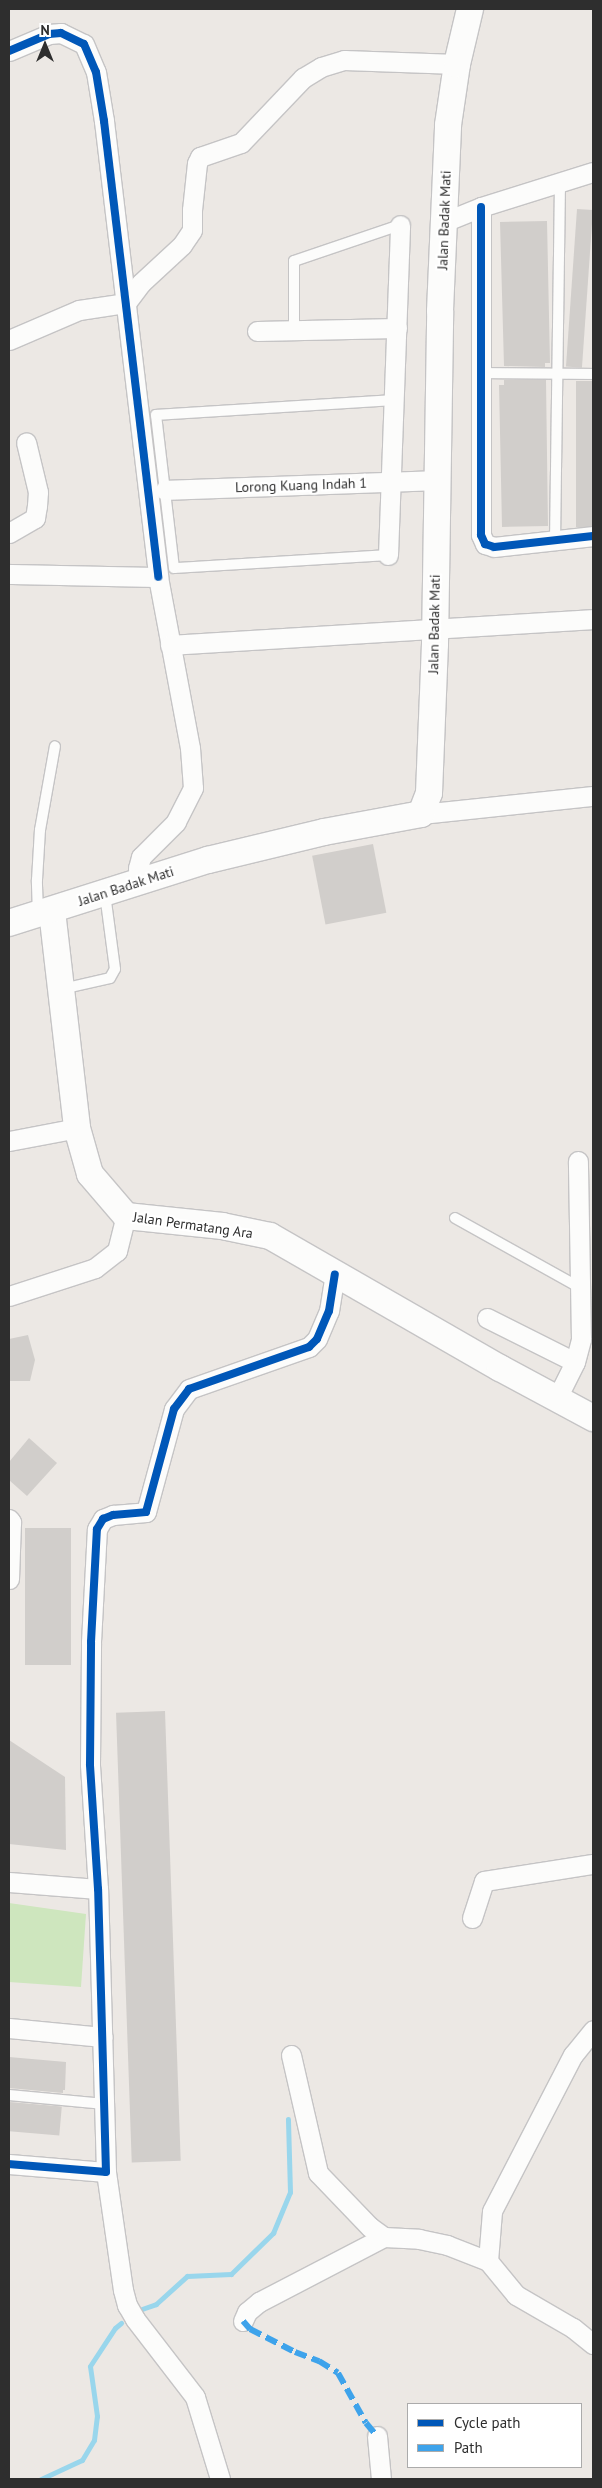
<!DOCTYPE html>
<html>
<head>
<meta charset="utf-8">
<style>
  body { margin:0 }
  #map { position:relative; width:602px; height:2488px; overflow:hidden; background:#ece8e4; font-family:"PT Sans",sans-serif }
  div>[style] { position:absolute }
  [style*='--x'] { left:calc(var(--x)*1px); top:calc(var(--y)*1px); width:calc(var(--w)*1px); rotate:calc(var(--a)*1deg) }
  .green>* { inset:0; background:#cee6be }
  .stream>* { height:5px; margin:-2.5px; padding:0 2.5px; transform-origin:2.5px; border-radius:2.5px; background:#99d6ec }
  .building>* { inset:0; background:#d1cecb; transform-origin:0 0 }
  .roads { filter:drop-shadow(1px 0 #c5c4c5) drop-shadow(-1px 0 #c5c4c5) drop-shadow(0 1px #c5c4c5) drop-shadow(0 -1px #c5c4c5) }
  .service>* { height:10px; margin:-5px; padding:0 5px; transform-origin:5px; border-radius:5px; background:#fcfcfb }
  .minor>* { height:19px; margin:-9.5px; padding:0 9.5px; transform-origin:9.5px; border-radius:9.5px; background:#fcfcfb }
  .secondary>* { height:26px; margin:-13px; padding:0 13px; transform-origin:13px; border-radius:13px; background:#fcfcfb }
  .quiet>* { height:6px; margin-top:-3px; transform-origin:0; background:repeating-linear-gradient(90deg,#3ea3eb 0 12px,transparent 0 18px) }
  .cycleway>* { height:8px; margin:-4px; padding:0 4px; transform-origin:4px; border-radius:4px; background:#0057b8 }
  span { translate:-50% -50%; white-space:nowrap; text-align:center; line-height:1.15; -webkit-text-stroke:4.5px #fff; paint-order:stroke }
  .street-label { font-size:14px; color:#2e2e2e }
  .frame { position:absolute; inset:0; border:10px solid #2e2e2e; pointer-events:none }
  .legend { position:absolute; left:407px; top:2403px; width:175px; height:65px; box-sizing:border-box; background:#fff; border:1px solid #ababab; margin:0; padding:6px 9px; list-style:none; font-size:15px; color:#2e2e2e }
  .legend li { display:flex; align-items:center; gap:10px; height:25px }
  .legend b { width:25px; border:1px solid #ababab }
  .north { position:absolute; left:20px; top:20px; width:50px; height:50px; -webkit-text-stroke:4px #fff; paint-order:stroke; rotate:0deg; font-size:14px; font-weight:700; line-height:20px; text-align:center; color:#2e2e2e }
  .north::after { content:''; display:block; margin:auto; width:18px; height:22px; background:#2e2e2e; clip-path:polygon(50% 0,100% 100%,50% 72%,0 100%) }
</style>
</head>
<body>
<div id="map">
  <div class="green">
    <div style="clip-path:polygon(9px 1903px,86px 1914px,81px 1987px,9px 1982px)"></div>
  </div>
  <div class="stream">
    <div style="--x:139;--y:2310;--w:18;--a:-19"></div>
    <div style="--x:156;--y:2304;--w:42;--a:-42.1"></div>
    <div style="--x:187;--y:2276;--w:44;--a:-2.6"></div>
    <div style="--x:231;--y:2274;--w:59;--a:-44.3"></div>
    <div style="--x:273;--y:2233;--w:44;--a:-67.5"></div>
    <div style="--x:290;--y:2192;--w:73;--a:-91.6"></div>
    <div style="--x:41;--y:2479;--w:45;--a:-24.9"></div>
    <div style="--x:82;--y:2460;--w:23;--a:-59"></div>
    <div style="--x:94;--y:2440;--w:24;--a:-83"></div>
    <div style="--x:97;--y:2416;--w:50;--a:-98"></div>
    <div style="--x:90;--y:2366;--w:45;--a:-56.7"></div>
    <div style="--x:115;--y:2328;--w:8;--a:-40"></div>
  </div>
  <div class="building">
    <div style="left:577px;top:209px;width:16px;height:158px;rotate:4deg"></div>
    <div style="clip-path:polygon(547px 221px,550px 363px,545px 363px,545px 367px,504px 366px,500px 222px)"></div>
    <div style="clip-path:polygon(504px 380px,546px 380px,548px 526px,502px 527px,499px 385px,504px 385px)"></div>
    <div style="left:576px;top:381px;width:17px;height:146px"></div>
    <div style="left:373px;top:844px;width:70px;height:62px;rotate:79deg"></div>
    <div style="clip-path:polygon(28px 1335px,35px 1360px,30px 1381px,9px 1381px,9px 1339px)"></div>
    <div style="clip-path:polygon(29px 1438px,57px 1463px,27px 1496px,9px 1480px,9px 1462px)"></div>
    <div style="left:25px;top:1528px;width:46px;height:137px"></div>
    <div style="left:165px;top:1711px;width:450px;height:49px;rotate:88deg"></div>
    <div style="clip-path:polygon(9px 1740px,65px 1777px,66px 1850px,9px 1844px)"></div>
    <div style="clip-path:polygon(9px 2057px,66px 2062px,65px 2090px,63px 2090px,63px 2093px,9px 2088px)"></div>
    <div style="left:9px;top:2102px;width:53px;height:29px;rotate:5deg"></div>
  </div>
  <div class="roads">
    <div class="service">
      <div style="--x:294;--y:330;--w:69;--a:-90"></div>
      <div style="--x:294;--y:261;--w:112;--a:-18.8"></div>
      <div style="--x:481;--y:373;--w:112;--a:0.5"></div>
      <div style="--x:555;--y:541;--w:358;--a:-89.2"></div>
      <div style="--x:388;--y:555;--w:214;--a:176.5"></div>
      <div style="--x:174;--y:568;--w:154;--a:-96.7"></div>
      <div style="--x:156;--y:415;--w:238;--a:-3.6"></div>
      <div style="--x:38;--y:914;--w:34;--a:-92"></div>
      <div style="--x:37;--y:880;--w:50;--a:-86.6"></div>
      <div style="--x:40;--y:830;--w:85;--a:-79.9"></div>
      <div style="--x:62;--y:989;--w:49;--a:-12.9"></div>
      <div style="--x:110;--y:978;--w:10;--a:-61"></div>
      <div style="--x:115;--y:969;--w:76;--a:-97.6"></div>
      <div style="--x:455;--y:1218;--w:144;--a:29.1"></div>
      <div style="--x:9;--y:2095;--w:96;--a:5.4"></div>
    </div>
    <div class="minor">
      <div style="--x:9;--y:51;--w:43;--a:-23"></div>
      <div style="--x:49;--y:34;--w:12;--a:-5"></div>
      <div style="--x:61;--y:33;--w:25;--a:26"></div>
      <div style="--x:84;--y:44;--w:30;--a:67"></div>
      <div style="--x:96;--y:72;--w:50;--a:80.7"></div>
      <div style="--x:104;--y:121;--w:459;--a:83.2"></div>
      <div style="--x:481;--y:207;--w:328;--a:90"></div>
      <div style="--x:481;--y:535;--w:10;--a:66"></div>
      <div style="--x:485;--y:544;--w:9;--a:18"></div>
      <div style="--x:494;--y:547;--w:100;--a:-6.3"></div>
      <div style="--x:444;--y:222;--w:40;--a:-22"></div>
      <div style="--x:481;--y:207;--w:117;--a:-17.4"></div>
      <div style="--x:257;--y:331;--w:140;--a:-1.2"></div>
      <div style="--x:9;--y:340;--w:76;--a:-23.2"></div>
      <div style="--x:79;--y:310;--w:48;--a:-8.5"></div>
      <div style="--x:126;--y:303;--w:25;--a:-53"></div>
      <div style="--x:141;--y:283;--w:56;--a:-42.8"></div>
      <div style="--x:182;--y:245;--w:18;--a:-56"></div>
      <div style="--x:192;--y:230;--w:20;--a:-90"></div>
      <div style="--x:192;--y:210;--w:47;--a:-83.9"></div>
      <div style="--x:197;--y:163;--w:7;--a:-63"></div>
      <div style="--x:200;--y:157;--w:43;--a:-18.9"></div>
      <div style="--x:241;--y:143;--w:90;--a:-46.4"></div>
      <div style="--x:303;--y:78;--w:21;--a:-31"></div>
      <div style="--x:321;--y:67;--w:24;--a:-17"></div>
      <div style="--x:344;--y:60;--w:113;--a:2"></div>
      <div style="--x:165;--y:490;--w:272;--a:-2.1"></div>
      <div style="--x:9;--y:533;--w:30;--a:-30"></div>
      <div style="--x:35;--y:518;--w:12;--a:-81"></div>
      <div style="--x:37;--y:506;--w:14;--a:-86"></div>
      <div style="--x:38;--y:492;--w:51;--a:-103.5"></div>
      <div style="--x:388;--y:555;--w:330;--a:-87.9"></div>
      <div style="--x:9;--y:574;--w:149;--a:1.2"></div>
      <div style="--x:158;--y:577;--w:174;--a:79.4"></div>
      <div style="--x:190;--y:748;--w:40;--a:85.7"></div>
      <div style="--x:193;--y:788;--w:38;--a:117"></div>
      <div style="--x:176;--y:822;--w:49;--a:135"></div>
      <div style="--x:141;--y:857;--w:11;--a:105"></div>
      <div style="--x:138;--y:868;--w:14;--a:86"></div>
      <div style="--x:170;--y:645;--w:424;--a:-3.5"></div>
      <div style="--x:421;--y:814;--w:173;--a:-6"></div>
      <div style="--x:9;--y:1141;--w:69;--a:-10.8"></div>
      <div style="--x:9;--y:1296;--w:90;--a:-18"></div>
      <div style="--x:95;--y:1268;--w:28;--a:-38"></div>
      <div style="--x:117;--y:1251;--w:36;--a:-76"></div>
      <div style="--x:487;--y:1318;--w:98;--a:26.6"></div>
      <div style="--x:557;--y:1398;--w:40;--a:-63.4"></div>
      <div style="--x:575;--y:1362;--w:24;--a:-75"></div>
      <div style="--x:581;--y:1339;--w:178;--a:-91"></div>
      <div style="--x:9;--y:1519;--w:4;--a:56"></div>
      <div style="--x:11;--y:1522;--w:57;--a:92"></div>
      <div style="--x:9;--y:1882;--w:89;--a:4.5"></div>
      <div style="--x:472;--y:1918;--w:39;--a:-72"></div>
      <div style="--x:484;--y:1881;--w:110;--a:-8.9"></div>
      <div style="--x:9;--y:2028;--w:94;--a:5.5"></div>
      <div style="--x:291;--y:2055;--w:121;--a:77.1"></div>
      <div style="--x:318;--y:2173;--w:75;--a:46.1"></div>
      <div style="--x:370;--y:2227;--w:17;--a:36"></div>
      <div style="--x:9;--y:2164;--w:97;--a:4.7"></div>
      <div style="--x:106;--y:2172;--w:283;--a:-91.6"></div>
      <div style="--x:98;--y:1889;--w:125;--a:-93.7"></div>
      <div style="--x:90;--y:1764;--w:122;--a:-89.5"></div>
      <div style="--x:91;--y:1642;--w:113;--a:-87"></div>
      <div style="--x:97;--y:1529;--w:12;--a:-59"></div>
      <div style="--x:103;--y:1519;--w:11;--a:-22"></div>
      <div style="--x:113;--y:1515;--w:33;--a:-5"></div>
      <div style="--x:146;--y:1512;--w:107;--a:-74.8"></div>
      <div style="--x:174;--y:1409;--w:25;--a:-53"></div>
      <div style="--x:189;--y:1389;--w:127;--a:-19.3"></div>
      <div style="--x:309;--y:1347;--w:11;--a:-45"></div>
      <div style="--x:317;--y:1339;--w:30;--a:-67"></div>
      <div style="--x:329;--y:1311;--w:37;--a:-81"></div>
      <div style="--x:106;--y:2172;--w:119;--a:81.8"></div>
      <div style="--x:123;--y:2290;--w:16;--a:75"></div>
      <div style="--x:127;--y:2305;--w:16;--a:60"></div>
      <div style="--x:135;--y:2319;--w:98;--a:52.4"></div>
      <div style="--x:195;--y:2397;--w:86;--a:73"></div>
      <div style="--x:488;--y:2261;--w:50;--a:-85.4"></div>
      <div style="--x:492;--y:2211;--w:176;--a:-62.6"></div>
      <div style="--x:573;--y:2055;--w:32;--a:-51"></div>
      <div style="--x:243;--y:2321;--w:10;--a:-66"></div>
      <div style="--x:247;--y:2312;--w:16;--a:-40"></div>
      <div style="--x:259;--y:2302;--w:141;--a:-27.5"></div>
      <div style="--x:384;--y:2237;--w:35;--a:3"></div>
      <div style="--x:419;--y:2239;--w:29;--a:12"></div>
      <div style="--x:447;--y:2245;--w:44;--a:21.3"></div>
      <div style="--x:488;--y:2261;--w:44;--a:50.5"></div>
      <div style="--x:516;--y:2295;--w:66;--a:30.1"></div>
      <div style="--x:573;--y:2328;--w:26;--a:39"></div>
      <div style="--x:377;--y:2436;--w:43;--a:84.7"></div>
    </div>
    <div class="secondary">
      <div style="--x:52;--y:911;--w:218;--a:83.4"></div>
      <div style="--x:77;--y:1128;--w:48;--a:74.2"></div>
      <div style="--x:90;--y:1174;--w:55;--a:49.4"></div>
      <div style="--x:126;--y:1216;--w:97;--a:5.9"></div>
      <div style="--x:222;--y:1226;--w:49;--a:11.8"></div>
      <div style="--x:270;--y:1236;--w:265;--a:29.9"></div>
      <div style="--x:500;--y:1368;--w:106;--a:28.3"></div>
      <div style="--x:9;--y:923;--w:209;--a:-17.6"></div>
      <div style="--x:208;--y:860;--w:119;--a:-13.6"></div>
      <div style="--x:324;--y:832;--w:99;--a:-10.5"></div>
      <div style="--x:421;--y:814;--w:22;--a:-69"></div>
      <div style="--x:429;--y:793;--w:149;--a:-87.7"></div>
      <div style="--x:435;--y:644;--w:333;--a:-89.1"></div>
      <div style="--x:440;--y:311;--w:186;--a:-87.5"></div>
      <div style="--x:448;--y:125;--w:62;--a:-81.6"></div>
      <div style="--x:457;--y:64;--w:57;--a:-76.7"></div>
    </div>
  </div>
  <div class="quiet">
    <div style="--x:243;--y:2321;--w:11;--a:49"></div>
    <div style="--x:250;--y:2329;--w:51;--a:27.1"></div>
    <div style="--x:295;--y:2352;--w:26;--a:21"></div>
    <div style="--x:319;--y:2361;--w:22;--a:32"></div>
    <div style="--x:338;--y:2373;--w:57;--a:60.8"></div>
    <div style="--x:366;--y:2423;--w:17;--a:50"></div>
  </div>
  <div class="cycleway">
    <div style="--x:9;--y:51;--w:43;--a:-23"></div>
    <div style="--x:49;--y:34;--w:12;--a:-5"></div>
    <div style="--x:61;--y:33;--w:25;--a:26"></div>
    <div style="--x:84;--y:44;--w:30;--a:67"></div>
    <div style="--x:96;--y:72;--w:50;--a:80.7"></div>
    <div style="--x:104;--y:121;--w:459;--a:83.2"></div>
    <div style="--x:481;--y:207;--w:328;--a:90"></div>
    <div style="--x:481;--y:535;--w:10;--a:66"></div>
    <div style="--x:485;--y:544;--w:9;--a:18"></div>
    <div style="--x:494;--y:547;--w:100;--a:-6.3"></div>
    <div style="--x:9;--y:2164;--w:97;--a:4.7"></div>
    <div style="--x:106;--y:2172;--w:283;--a:-91.6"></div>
    <div style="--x:98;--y:1889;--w:125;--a:-93.7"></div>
    <div style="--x:90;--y:1764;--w:122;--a:-89.5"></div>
    <div style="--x:91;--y:1642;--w:113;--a:-87"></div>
    <div style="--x:97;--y:1529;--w:12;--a:-59"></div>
    <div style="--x:103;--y:1519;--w:11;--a:-22"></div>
    <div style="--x:113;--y:1515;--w:33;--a:-5"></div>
    <div style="--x:146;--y:1512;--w:107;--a:-74.8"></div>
    <div style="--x:174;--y:1409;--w:25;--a:-53"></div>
    <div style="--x:189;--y:1389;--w:127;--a:-19.3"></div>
    <div style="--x:309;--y:1347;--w:11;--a:-45"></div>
    <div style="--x:317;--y:1339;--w:30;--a:-67"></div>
    <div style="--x:329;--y:1311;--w:37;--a:-81"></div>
  </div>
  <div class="street-label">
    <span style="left:444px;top:220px;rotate:-88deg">Jalan Badak Mati</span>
    <span style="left:301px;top:485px;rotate:-2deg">Lorong Kuang Indah 1</span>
    <span style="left:434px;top:624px;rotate:-89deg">Jalan Badak Mati</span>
    <span style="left:126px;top:886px;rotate:-18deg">Jalan Badak Mati</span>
    <span style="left:193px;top:1225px;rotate:8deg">Jalan Permatang Ara</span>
  </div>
  <div class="frame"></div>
  <ul class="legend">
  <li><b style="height:6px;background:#0057b8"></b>Cycle path</li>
  <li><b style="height:6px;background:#3ea3eb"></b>Path</li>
  </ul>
  <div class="north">N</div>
</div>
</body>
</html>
